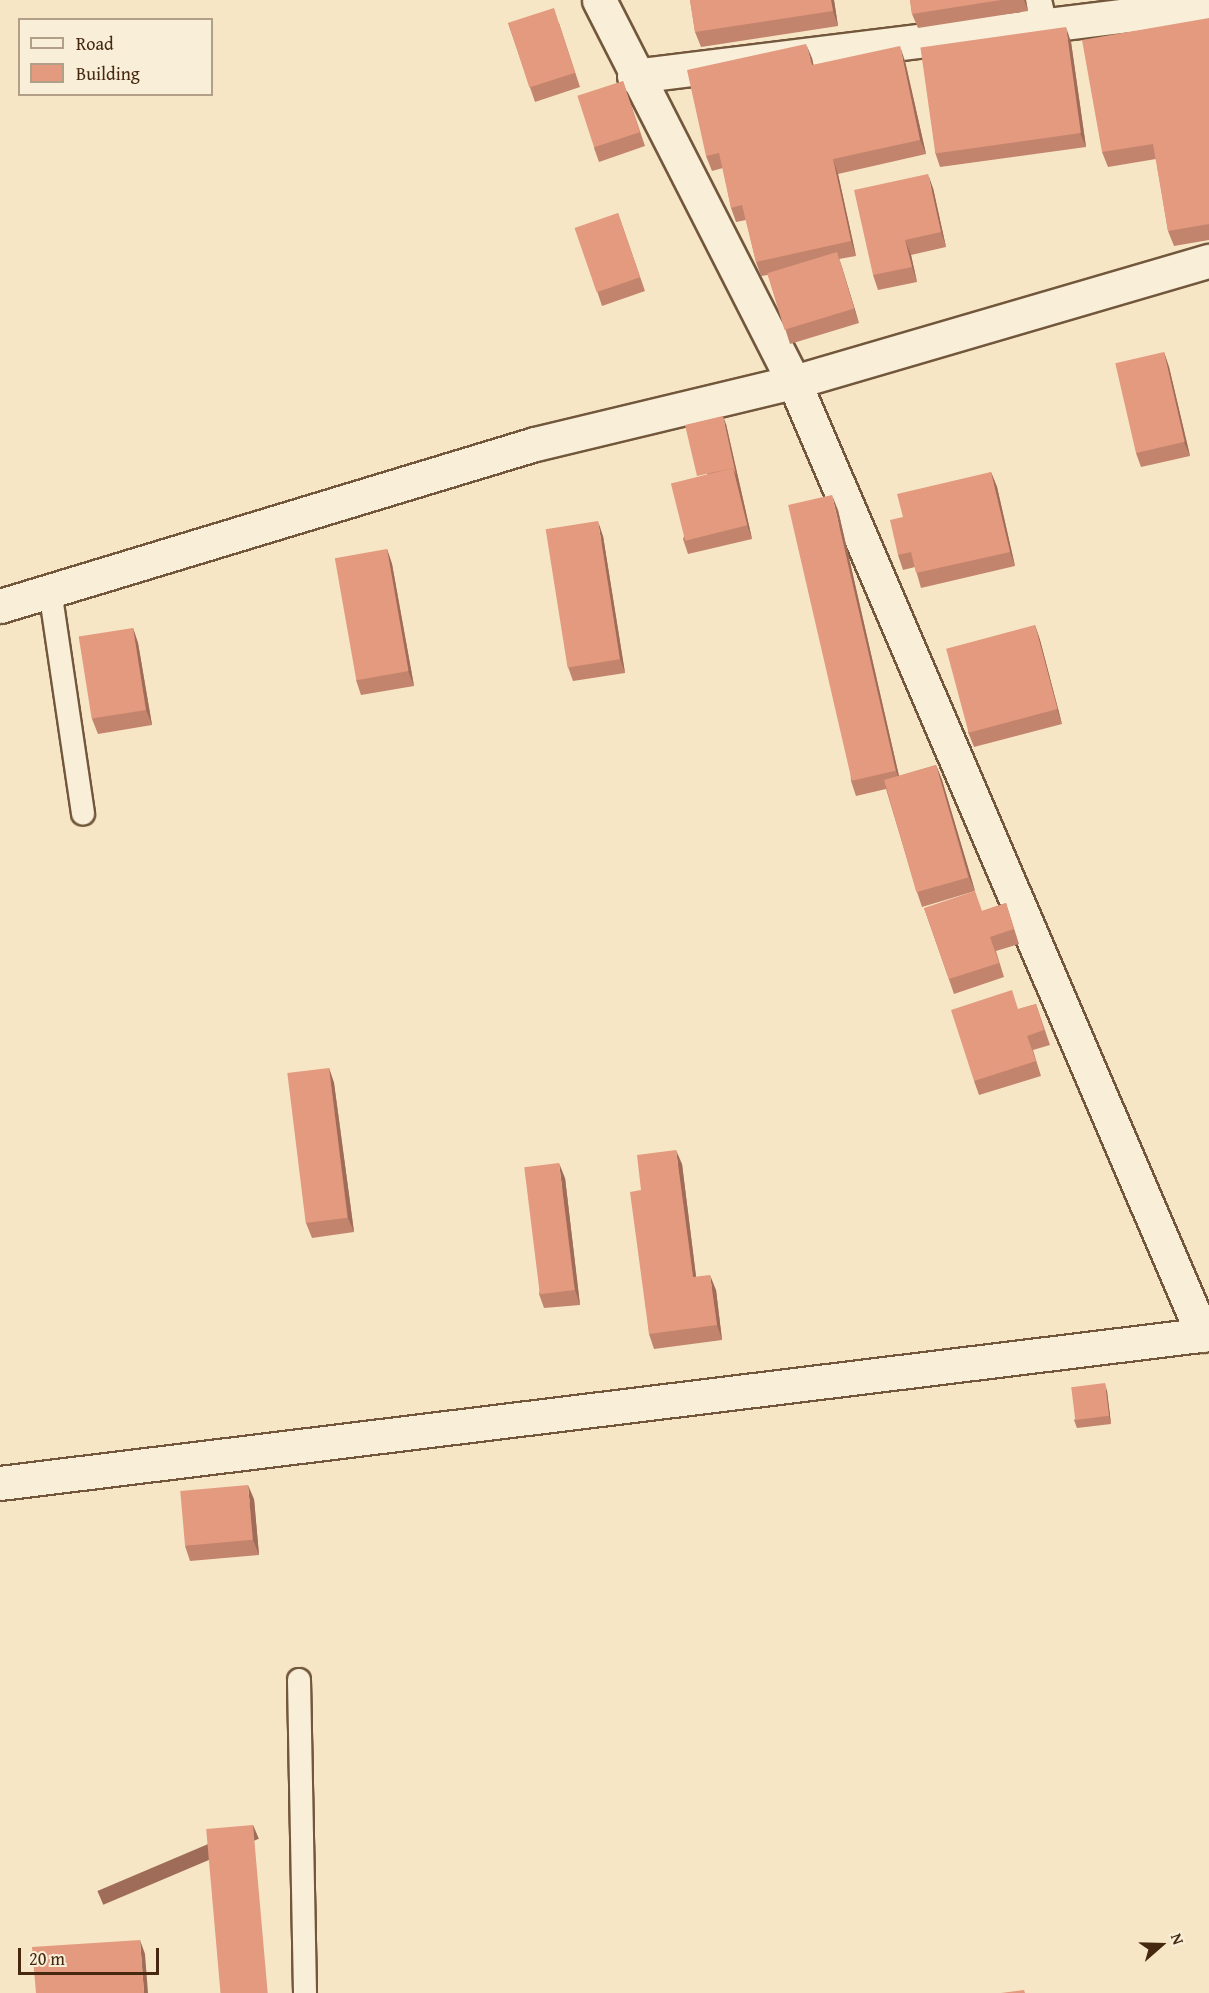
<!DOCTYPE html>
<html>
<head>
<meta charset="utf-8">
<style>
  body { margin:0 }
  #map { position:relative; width:1209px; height:1993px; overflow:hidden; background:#f6e6c5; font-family:"Gentium Book Plus",serif }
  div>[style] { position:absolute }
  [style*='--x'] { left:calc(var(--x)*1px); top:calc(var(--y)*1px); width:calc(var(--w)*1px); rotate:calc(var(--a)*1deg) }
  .roads { filter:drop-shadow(2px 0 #72573c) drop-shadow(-2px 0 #72573c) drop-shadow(0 2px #72573c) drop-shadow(0 -2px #72573c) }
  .lane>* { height:22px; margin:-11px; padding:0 11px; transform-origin:11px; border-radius:11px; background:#f9efd9 }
  .street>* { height:33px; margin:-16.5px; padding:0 16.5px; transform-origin:16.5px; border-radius:16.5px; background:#f9efd9 }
  .wall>* { inset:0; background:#c3846d }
  .shaded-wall>* { inset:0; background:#9f6c59; transform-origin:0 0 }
  .building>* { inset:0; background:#e39a7f; transform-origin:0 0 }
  span { translate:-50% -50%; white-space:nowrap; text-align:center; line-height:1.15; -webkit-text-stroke:6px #f9efd9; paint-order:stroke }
  .legend { position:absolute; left:18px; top:18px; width:195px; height:78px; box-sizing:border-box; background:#f9efd9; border:2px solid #b19f88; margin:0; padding:8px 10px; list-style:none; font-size:18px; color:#46270f }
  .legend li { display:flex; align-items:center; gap:12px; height:30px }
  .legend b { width:30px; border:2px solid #b19f88 }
  .north { position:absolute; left:1131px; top:1915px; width:60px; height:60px; -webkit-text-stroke:4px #f9efd9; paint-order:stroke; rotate:70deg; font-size:16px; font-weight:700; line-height:24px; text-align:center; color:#46270f }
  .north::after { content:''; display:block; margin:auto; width:21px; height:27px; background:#46270f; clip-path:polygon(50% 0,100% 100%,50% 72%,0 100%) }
  .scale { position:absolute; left:18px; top:1948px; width:141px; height:27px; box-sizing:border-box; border:3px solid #46270f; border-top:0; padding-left:8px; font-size:18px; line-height:21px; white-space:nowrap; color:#46270f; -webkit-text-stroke:4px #f9efd9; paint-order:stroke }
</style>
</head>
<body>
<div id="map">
  <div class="roads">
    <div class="lane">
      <div style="--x:50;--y:590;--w:226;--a:81.6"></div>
      <div style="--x:299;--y:1680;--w:313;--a:88.9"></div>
    </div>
    <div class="street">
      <div style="--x:599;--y:0;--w:429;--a:63"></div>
      <div style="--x:794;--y:382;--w:1037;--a:66.77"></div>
      <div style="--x:1034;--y:0;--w:28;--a:77"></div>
      <div style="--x:634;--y:76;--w:579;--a:-7.04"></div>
      <div style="--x:0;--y:606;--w:559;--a:-16.85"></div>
      <div style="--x:535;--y:444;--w:266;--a:-13.5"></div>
      <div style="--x:794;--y:382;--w:432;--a:-16.3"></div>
      <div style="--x:0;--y:1483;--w:1218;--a:-7.03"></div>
    </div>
  </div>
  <div class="wall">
    <div style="clip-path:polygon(690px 0,834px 0,838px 26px,701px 47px,695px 32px)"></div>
    <div style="clip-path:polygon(910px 0,1026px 0,1028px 11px,918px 28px,912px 14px)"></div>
    <div style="clip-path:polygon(1209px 18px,1209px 240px,1174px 246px,1168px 231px,1156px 159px,1108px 167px,1102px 152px)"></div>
    <div style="clip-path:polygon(508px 23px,559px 23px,580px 87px,535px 102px)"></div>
    <div style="clip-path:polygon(1071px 42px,1086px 147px,940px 167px,935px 152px)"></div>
    <div style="clip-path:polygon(812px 58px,813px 65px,905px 61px,926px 154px,838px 174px,856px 256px,839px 259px,859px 323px,790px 344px,768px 275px,761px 276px,756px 262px,746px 220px,736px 222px,731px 208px,723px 168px,712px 171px,706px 156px)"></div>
    <div style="clip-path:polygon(623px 81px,645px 146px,599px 162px,594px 148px)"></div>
    <div style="clip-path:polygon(933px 188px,946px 247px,911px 255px,917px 282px,878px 290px,873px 275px)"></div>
    <div style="clip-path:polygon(618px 213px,645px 291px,602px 306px,597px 291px)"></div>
    <div style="clip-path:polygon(1164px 352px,1169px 367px,1190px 456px,1141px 467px,1136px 453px)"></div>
    <div style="clip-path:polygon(726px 424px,752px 539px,688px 554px,683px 539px)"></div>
    <div style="clip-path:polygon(991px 472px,997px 487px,1015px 566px,921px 588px,915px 567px,903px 570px,898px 555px,903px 517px)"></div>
    <div style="clip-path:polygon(838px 510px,899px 776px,936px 765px,942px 780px,975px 891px,922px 907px,917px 892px,886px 789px,856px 796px,851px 781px)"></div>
    <div style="clip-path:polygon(603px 536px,625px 673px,573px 681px,568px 667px)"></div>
    <div style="clip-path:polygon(387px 549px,392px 564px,414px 686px,361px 695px,356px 680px)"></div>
    <div style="clip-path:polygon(1035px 625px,1040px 640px,1062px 724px,974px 747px,968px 732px)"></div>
    <div style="clip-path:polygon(133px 628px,138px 643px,152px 725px,98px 734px,92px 719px)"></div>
    <div style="clip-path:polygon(1006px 903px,1019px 944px,996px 951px,1004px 977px,954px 994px,924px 908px,982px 911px)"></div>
    <div style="clip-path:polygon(1036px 1004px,1050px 1045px,1033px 1050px,1041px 1076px,979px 1095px,974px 1081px,1019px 1009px)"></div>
    <div style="clip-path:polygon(329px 1068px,334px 1083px,354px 1232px,312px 1238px,306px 1223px)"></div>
    <div style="clip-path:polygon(682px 1164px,696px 1277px,716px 1290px,722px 1340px,654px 1349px,649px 1334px,641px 1190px)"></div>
    <div style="clip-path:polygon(565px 1178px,580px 1305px,544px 1308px,539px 1294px)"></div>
    <div style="clip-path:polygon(1107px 1391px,1111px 1424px,1077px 1428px,1074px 1420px)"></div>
    <div style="clip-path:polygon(254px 1499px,259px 1555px,190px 1561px,185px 1546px)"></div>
  </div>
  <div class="shaded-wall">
    <div style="clip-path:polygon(831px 0,834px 0,838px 26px,833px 11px)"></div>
    <div style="clip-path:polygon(1024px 0,1026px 0,1028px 11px)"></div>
    <div style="clip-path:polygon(1066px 27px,1071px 42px,1086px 147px,1080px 133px)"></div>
    <div style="clip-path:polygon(806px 44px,812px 58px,817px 80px,812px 65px)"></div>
    <div style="clip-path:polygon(900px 46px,905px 61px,926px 154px,920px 140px)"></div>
    <div style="clip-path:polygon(833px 159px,838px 174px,856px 256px,851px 241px)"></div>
    <div style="clip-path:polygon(928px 174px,933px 188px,946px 247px,941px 232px)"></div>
    <div style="clip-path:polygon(905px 240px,911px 255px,917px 282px,912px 267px)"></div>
    <div style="clip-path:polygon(837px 252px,842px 267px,859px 323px,854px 309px)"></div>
    <div style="clip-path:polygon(1164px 352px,1169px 367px,1190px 456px,1184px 442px)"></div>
    <div style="clip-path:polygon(723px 416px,726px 424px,752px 539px,747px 525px,733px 468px)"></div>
    <div style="clip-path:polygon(991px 472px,997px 487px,1015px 566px,1010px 552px)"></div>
    <div style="clip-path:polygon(832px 495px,838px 510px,901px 785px,896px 771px)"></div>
    <div style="clip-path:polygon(598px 521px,603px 536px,625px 673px,620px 659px)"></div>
    <div style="clip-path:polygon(387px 549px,392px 564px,414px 686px,408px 671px)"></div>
    <div style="clip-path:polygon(1035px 625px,1040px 640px,1062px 724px,1057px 709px)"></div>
    <div style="clip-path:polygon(133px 628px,138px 643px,152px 725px,146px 710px)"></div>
    <div style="clip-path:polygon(936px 765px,942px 780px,975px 891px,969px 877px)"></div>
    <div style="clip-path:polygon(329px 1068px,334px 1083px,354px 1232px,348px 1218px)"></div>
    <div style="clip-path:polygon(676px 1150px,682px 1164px,698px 1292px,693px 1277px)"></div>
    <div style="clip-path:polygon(559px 1163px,565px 1178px,580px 1305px,575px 1290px)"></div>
    <div style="clip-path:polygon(710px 1275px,716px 1290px,722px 1340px,717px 1325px)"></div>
    <div style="clip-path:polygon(1105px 1383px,1107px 1391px,1111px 1424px,1109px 1416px)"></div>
    <div style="clip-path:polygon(248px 1485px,254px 1499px,259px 1555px,253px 1540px)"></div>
    <div style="left:253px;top:1825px;width:15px;height:169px;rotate:67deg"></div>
    <div style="clip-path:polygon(140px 1940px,145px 1954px,148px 1993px,144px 1993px)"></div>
  </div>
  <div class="building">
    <div style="clip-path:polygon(690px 0,831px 0,833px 11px,695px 32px)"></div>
    <div style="clip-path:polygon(910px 0,1001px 0,912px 14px)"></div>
    <div style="left:554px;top:8px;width:68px;height:48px;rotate:72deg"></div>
    <div style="clip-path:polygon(1209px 18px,1209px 224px,1168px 231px,1153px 144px,1102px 152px,1082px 40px)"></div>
    <div style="left:1066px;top:27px;width:107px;height:147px;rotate:82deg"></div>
    <div style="clip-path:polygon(806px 44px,812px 65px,900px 46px,920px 140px,833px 159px,851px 241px,756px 262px,742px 205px,731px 208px,719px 153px,706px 156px,687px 70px)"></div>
    <div style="left:623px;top:81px;width:54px;height:48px;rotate:72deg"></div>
    <div style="clip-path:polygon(928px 174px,941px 232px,905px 240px,912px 267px,873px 275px,854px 190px)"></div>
    <div style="left:618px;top:213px;width:68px;height:46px;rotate:71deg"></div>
    <div style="left:837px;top:252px;width:59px;height:73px;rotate:73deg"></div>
    <div style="left:1164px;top:352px;width:92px;height:50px;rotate:77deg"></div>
    <div style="clip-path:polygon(723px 416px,736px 475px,733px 468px,697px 476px,685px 425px)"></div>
    <div style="left:733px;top:468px;width:59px;height:64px;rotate:76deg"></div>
    <div style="clip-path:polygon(991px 472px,1010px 552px,916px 573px,911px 552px,898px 555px,890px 520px,903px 517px,897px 494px)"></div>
    <div style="left:832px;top:495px;width:283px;height:45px;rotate:77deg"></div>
    <div style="left:598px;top:521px;width:140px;height:53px;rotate:81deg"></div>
    <div style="left:387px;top:549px;width:124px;height:53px;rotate:80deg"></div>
    <div style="left:1035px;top:625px;width:87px;height:92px;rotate:75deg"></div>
    <div style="left:133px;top:628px;width:83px;height:55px;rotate:81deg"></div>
    <div style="left:936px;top:765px;width:117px;height:54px;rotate:74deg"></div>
    <div style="clip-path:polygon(975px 891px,982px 911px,1006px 903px,1014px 929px,990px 937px,999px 963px,949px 979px,924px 908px)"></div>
    <div style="clip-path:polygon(1012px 990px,1018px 1009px,1036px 1004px,1044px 1030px,1027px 1036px,1036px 1061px,974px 1081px,951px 1010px)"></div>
    <div style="left:329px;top:1068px;width:151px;height:42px;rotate:83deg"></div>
    <div style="clip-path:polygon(676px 1150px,693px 1277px,710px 1275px,717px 1325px,649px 1334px,630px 1192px,641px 1190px,637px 1155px)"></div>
    <div style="left:559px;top:1163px;width:128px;height:35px;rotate:83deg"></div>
    <div style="left:1105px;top:1383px;width:33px;height:34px;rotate:83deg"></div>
    <div style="left:248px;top:1485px;width:55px;height:68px;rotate:85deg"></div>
    <div style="left:253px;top:1825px;width:169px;height:47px;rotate:85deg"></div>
    <div style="clip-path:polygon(140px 1940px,144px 1993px,36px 1993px,32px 1947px)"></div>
    <div style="clip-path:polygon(1024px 1990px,1025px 1993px,1001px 1993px)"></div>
  </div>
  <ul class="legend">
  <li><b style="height:8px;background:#f9efd9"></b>Road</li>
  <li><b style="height:16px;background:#e39a7f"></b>Building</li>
  </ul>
  <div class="north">N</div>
  <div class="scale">20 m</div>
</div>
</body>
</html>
